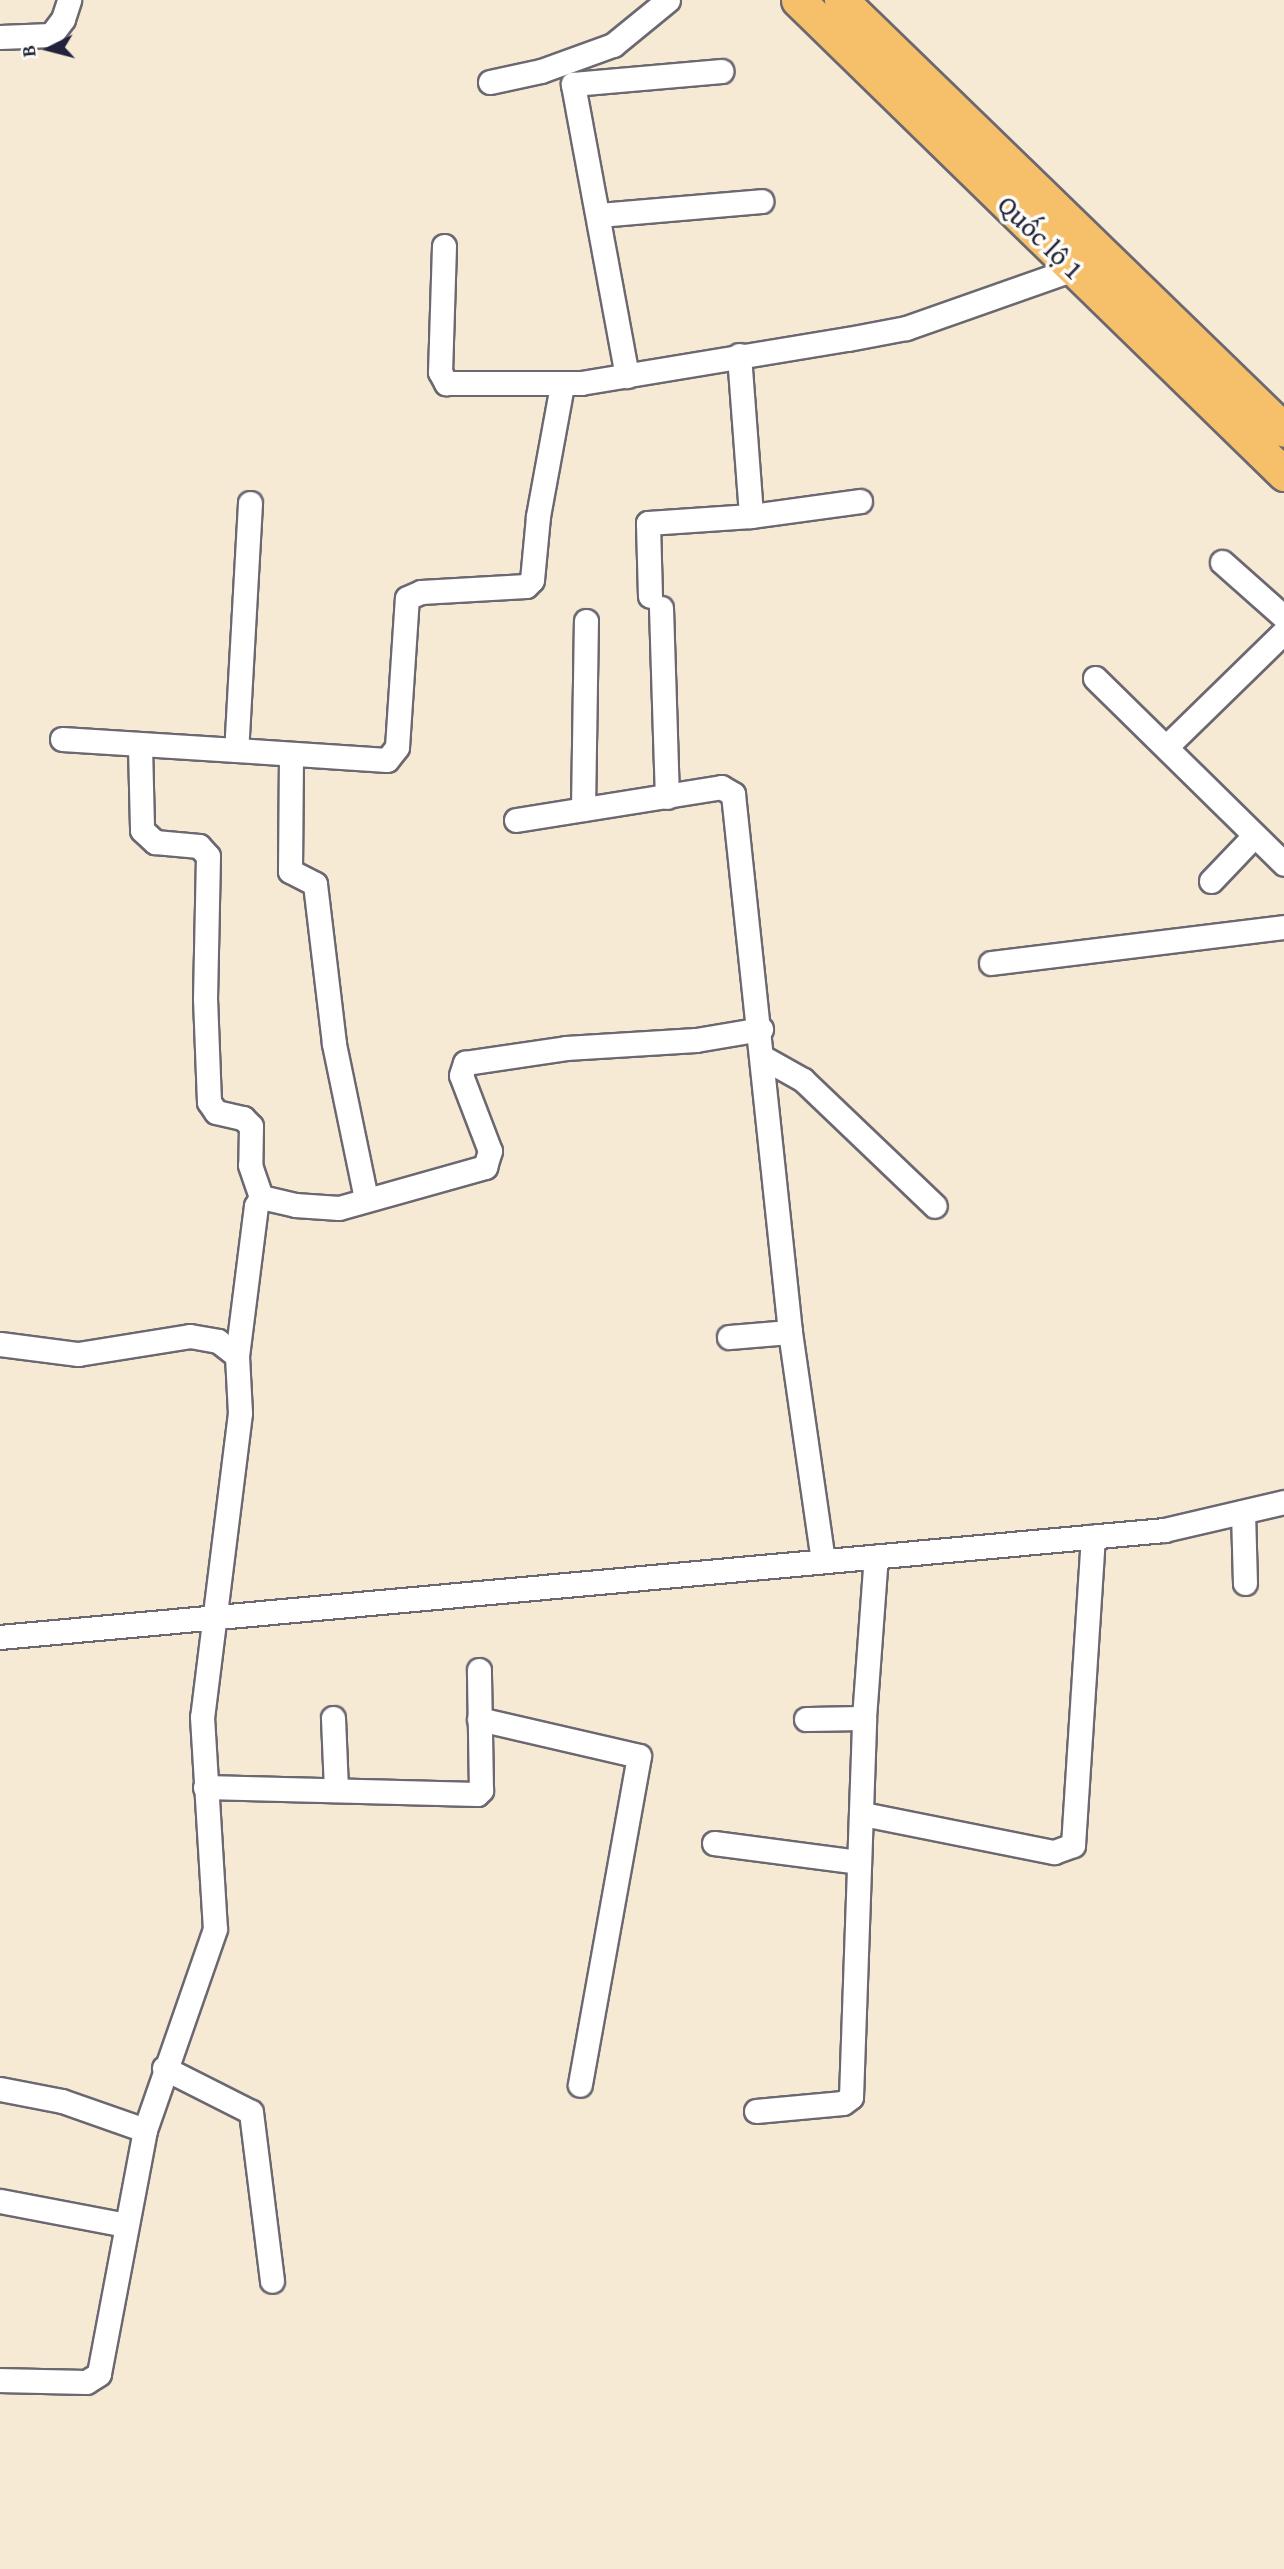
<!DOCTYPE html>
<html>
<head>
<meta charset="utf-8">
<style>
  body { margin:0 }
  #map { position:relative; width:1284px; height:2569px; overflow:hidden; background:#f6ead5; font-family:"Gentium Book Plus",serif }
  div>[style] { position:absolute }
  [style*='--x'] { left:calc(var(--x)*1px); top:calc(var(--y)*1px); width:calc(var(--w)*1px); rotate:calc(var(--a)*1deg) }
  .roads { filter:drop-shadow(2px 0 #6c6871) drop-shadow(-2px 0 #6c6871) drop-shadow(0 2px #6c6871) drop-shadow(0 -2px #6c6871) }
  .minor>* { height:23px; margin:-11.5px; padding:0 11.5px; transform-origin:11.5px; border-radius:11.5px; background:#fff }
  .highway>* { height:33px; margin:-16.5px; padding:0 16.5px; transform-origin:16.5px; border-radius:16.5px; background:#f6c06b }
  span { translate:-50% -50%; white-space:nowrap; text-align:center; line-height:1.15; -webkit-text-stroke:7px #fdfcf7; paint-order:stroke }
  .street-label { font-size:28px; color:#22223b }
  .north { position:absolute; left:14px; top:14px; width:70px; height:70px; -webkit-text-stroke:5px #fdfcf7; paint-order:stroke; rotate:264deg; font-size:19px; font-weight:700; line-height:28px; text-align:center; color:#22223b }
  .north::after { content:''; display:block; margin:auto; width:24px; height:32px; background:#22223b; clip-path:polygon(50% 0,100% 100%,50% 72%,0 100%) }
</style>
</head>
<body>
<div id="map">
  <div class="roads">
    <div class="minor">
      <div style="--x:0;--y:37;--w:51;--a:-2.2"></div>
      <div style="--x:51;--y:35;--w:20;--a:-53"></div>
      <div style="--x:63;--y:19;--w:20;--a:-72"></div>
      <div style="--x:490;--y:82;--w:52;--a:-12.2"></div>
      <div style="--x:541;--y:71;--w:77;--a:-19.9"></div>
      <div style="--x:613;--y:45;--w:71;--a:-39.3"></div>
      <div style="--x:599;--y:215;--w:163;--a:-4.9"></div>
      <div style="--x:444;--y:246;--w:126;--a:91.8"></div>
      <div style="--x:440;--y:372;--w:13;--a:61"></div>
      <div style="--x:446;--y:383;--w:135;--a:0"></div>
      <div style="--x:581;--y:383;--w:271;--a:-9.4"></div>
      <div style="--x:848;--y:339;--w:59;--a:-10.7"></div>
      <div style="--x:906;--y:328;--w:178;--a:-19.4"></div>
      <div style="--x:739;--y:355;--w:161;--a:85.7"></div>
      <div style="--x:751;--y:516;--w:110;--a:-7.8"></div>
      <div style="--x:627;--y:376;--w:297;--a:-100.5"></div>
      <div style="--x:573;--y:84;--w:149;--a:-5"></div>
      <div style="--x:250;--y:503;--w:247;--a:93.2"></div>
      <div style="--x:236;--y:750;--w:151;--a:3.8"></div>
      <div style="--x:387;--y:760;--w:16;--a:-52"></div>
      <div style="--x:397;--y:747;--w:149;--a:-86.2"></div>
      <div style="--x:407;--y:598;--w:15;--a:-23"></div>
      <div style="--x:421;--y:592;--w:105;--a:-3.3"></div>
      <div style="--x:526;--y:586;--w:8;--a:-45"></div>
      <div style="--x:532;--y:580;--w:64;--a:-84.6"></div>
      <div style="--x:538;--y:516;--w:133;--a:-79.6"></div>
      <div style="--x:1222;--y:562;--w:83;--a:41.6"></div>
      <div style="--x:650;--y:596;--w:73;--a:-91.6"></div>
      <div style="--x:648;--y:523;--w:103;--a:-3.9"></div>
      <div style="--x:661;--y:608;--w:189;--a:88.2"></div>
      <div style="--x:1095;--y:678;--w:265;--a:44.5"></div>
      <div style="--x:62;--y:739;--w:174;--a:3.6"></div>
      <div style="--x:140;--y:746;--w:84;--a:88.6"></div>
      <div style="--x:142;--y:830;--w:18;--a:43"></div>
      <div style="--x:155;--y:842;--w:44;--a:5.2"></div>
      <div style="--x:199;--y:846;--w:13;--a:48"></div>
      <div style="--x:208;--y:856;--w:142;--a:91.2"></div>
      <div style="--x:205;--y:998;--w:104;--a:87.8"></div>
      <div style="--x:209;--y:1102;--w:12;--a:55"></div>
      <div style="--x:216;--y:1112;--w:28;--a:13"></div>
      <div style="--x:243;--y:1118;--w:11;--a:45"></div>
      <div style="--x:251;--y:1126;--w:39;--a:91"></div>
      <div style="--x:250;--y:1165;--w:34;--a:71"></div>
      <div style="--x:1166;--y:747;--w:165;--a:-44.3"></div>
      <div style="--x:291;--y:756;--w:115;--a:90.5"></div>
      <div style="--x:290;--y:871;--w:28;--a:27"></div>
      <div style="--x:315;--y:884;--w:161;--a:83.2"></div>
      <div style="--x:334;--y:1044;--w:158;--a:78.3"></div>
      <div style="--x:583;--y:809;--w:188;--a:-89.1"></div>
      <div style="--x:516;--y:820;--w:208;--a:-9.1"></div>
      <div style="--x:721;--y:787;--w:14;--a:30"></div>
      <div style="--x:733;--y:794;--w:541;--a:83.95"></div>
      <div style="--x:790;--y:1332;--w:230;--a:81.8"></div>
      <div style="--x:1211;--y:881;--w:62;--a:-46.3"></div>
      <div style="--x:991;--y:963;--w:295;--a:-7"></div>
      <div style="--x:764;--y:1058;--w:45;--a:29.4"></div>
      <div style="--x:803;--y:1080;--w:182;--a:43.7"></div>
      <div style="--x:729;--y:1337;--w:61;--a:-4.7"></div>
      <div style="--x:0;--y:1344;--w:79;--a:7.3"></div>
      <div style="--x:78;--y:1354;--w:113;--a:-9.1"></div>
      <div style="--x:190;--y:1336;--w:28;--a:10"></div>
      <div style="--x:218;--y:1341;--w:24;--a:38"></div>
      <div style="--x:237;--y:1356;--w:57;--a:87"></div>
      <div style="--x:240;--y:1413;--w:306;--a:97.1"></div>
      <div style="--x:202;--y:1717;--w:212;--a:86.5"></div>
      <div style="--x:215;--y:1929;--w:213;--a:109.2"></div>
      <div style="--x:145;--y:2130;--w:248;--a:100.7"></div>
      <div style="--x:99;--y:2374;--w:15;--a:148"></div>
      <div style="--x:86;--y:2382;--w:86;--a:-178.7"></div>
      <div style="--x:237;--y:1356;--w:151;--a:-82.8"></div>
      <div style="--x:256;--y:1206;--w:10;--a:-61"></div>
      <div style="--x:261;--y:1197;--w:35;--a:13"></div>
      <div style="--x:295;--y:1205;--w:44;--a:3.9"></div>
      <div style="--x:339;--y:1208;--w:152;--a:-15.7"></div>
      <div style="--x:485;--y:1167;--w:17;--a:-73"></div>
      <div style="--x:490;--y:1151;--w:81;--a:-110.9"></div>
      <div style="--x:461;--y:1075;--w:13;--a:-72"></div>
      <div style="--x:465;--y:1063;--w:102;--a:-8.4"></div>
      <div style="--x:566;--y:1048;--w:130;--a:-3.5"></div>
      <div style="--x:696;--y:1040;--w:66;--a:-9.6"></div>
      <div style="--x:1243;--y:1512;--w:71;--a:88.4"></div>
      <div style="--x:0;--y:1637;--w:1169;--a:-5.25"></div>
      <div style="--x:1164;--y:1530;--w:123;--a:-13.1"></div>
      <div style="--x:333;--y:1718;--w:72;--a:87.6"></div>
      <div style="--x:479;--y:1719;--w:164;--a:13"></div>
      <div style="--x:639;--y:1756;--w:334;--a:100.2"></div>
      <div style="--x:806;--y:1719;--w:58;--a:-1"></div>
      <div style="--x:205;--y:1787;--w:272;--a:1.5"></div>
      <div style="--x:477;--y:1794;--w:6;--a:-45"></div>
      <div style="--x:481;--y:1790;--w:120;--a:-91"></div>
      <div style="--x:863;--y:1814;--w:195;--a:11.3"></div>
      <div style="--x:1054;--y:1852;--w:20;--a:-20"></div>
      <div style="--x:1073;--y:1845;--w:309;--a:-86.3"></div>
      <div style="--x:714;--y:1843;--w:145;--a:7.5"></div>
      <div style="--x:164;--y:2068;--w:97;--a:26.8"></div>
      <div style="--x:251;--y:2112;--w:170;--a:82.9"></div>
      <div style="--x:0;--y:2089;--w:63;--a:11"></div>
      <div style="--x:62;--y:2101;--w:88;--a:19.3"></div>
      <div style="--x:756;--y:2111;--w:87;--a:-5.3"></div>
      <div style="--x:843;--y:2103;--w:10;--a:-37"></div>
      <div style="--x:851;--y:2097;--w:379;--a:-88"></div>
      <div style="--x:864;--y:1718;--w:162;--a:-85.8"></div>
      <div style="--x:0;--y:2201;--w:128;--a:10.8"></div>
    </div>
    <div class="highway">
      <div style="--x:798;--y:0;--w:679;--a:44.28"></div>
      <div style="--x:841;--y:0;--w:617;--a:44.15"></div>
    </div>
  </div>
  <div class="street-label">
    <span style="left:1041px;top:237px;rotate:44deg">Quốc lộ 1</span>
  </div>
  <div class="north">B</div>
</div>
</body>
</html>
